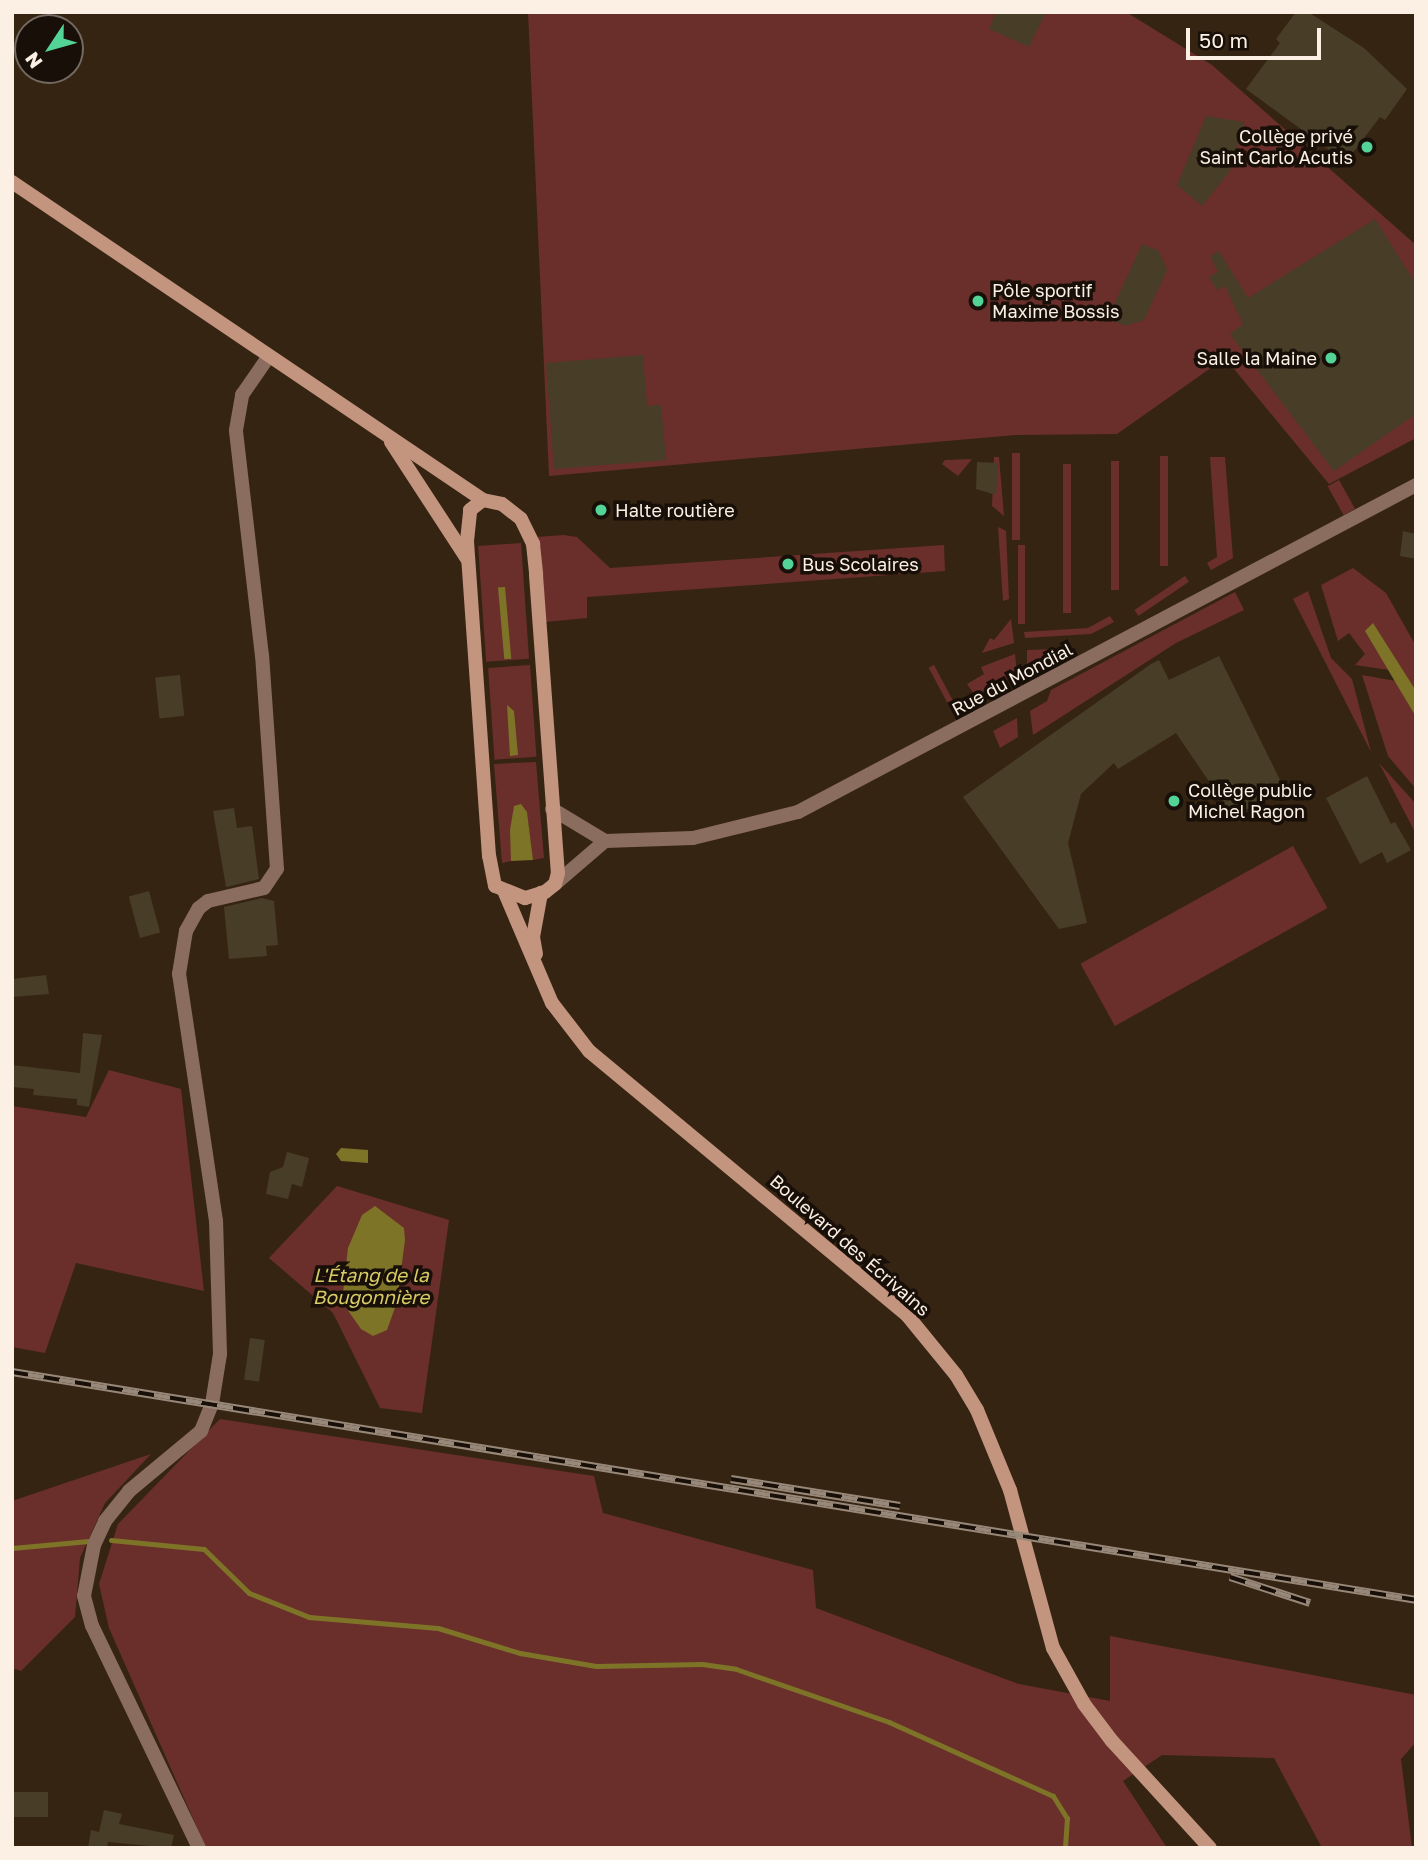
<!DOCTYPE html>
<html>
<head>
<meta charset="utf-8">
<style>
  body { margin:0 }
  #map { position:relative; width:1428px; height:1860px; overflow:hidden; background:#362413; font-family:"Golos Text",sans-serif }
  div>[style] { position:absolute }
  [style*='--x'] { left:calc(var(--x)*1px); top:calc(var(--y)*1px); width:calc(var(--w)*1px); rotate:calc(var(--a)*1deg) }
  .green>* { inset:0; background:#6a2f2a; transform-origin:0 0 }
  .water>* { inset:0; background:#7d7428; transform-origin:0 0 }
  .stream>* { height:5px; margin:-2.5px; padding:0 2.5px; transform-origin:2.5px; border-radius:2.5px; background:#7d7428 }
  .building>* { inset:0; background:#483d26; transform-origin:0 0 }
  .minor>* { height:14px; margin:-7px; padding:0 7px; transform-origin:7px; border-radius:7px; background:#8b6d60 }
  .secondary>* { height:14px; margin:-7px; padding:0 7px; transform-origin:7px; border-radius:7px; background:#c3947e }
  .rail>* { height:8px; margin-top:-4px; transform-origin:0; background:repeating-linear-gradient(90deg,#170f08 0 16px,#978879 0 32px); box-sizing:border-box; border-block:2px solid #978879 }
  .dots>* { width:19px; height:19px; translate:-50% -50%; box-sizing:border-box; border:4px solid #170f08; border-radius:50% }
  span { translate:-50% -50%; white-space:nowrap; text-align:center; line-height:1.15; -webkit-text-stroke:7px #170f08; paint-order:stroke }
  .poi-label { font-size:18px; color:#fcf0e5 }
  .right { translate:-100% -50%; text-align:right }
  .left { translate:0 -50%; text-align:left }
  .street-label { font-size:18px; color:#fcf0e5 }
  .water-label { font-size:19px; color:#d8cb64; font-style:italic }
  .frame { position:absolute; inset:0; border:14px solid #fcf0e5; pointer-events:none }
  .north { position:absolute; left:14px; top:14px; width:70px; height:70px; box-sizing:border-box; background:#170f08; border:2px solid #736960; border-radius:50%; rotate:234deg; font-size:19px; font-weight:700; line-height:28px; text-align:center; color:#fcf0e5 }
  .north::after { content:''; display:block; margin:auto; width:24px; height:32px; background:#54d396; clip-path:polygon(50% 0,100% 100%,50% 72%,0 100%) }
  .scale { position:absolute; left:1186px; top:28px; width:135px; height:32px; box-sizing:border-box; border:4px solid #fcf0e5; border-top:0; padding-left:9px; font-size:21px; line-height:24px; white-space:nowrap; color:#fcf0e5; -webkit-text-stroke:5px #170f08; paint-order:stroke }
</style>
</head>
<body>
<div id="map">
  <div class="green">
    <div style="clip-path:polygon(528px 12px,1126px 12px,1212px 65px,1416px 245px,1416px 438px,1329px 484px,1225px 358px,1117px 434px,1015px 435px,549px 476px)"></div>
    <div style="left:1012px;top:453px;width:8px;height:87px"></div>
    <div style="left:1160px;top:456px;width:8px;height:110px"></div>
    <div style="clip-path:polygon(994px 457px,999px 457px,1004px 516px,992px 506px)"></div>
    <div style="clip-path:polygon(1210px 457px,1225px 457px,1233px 558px,1211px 570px,1207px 563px,1217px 557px)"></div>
    <div style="clip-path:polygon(972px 459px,958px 476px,942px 464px,945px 460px)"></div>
    <div style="left:1111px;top:461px;width:8px;height:129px"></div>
    <div style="left:1063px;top:464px;width:8px;height:149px"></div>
    <div style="left:1339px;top:480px;width:33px;height:13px;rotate:61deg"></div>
    <div style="clip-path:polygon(998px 527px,1006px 531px,1009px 599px,1003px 601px)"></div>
    <div style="clip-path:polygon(564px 535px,577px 537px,610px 568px,944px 545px,945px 571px,587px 597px,587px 618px,545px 622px,537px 537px)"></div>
    <div style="left:521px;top:543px;width:116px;height:43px;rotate:86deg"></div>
    <div style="left:1018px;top:545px;width:7px;height:79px"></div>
    <div style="clip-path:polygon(1353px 568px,1386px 593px,1416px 646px,1416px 691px,1366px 631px,1389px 670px,1355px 665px,1365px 654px,1349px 633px,1338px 641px,1321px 585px)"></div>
    <div style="left:1185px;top:576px;width:7px;height:61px;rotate:56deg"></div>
    <div style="clip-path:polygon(1308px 591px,1331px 658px,1352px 679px,1371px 752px,1293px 599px)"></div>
    <div style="clip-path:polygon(1235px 592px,1244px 610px,1176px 643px,1033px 735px,1030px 711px,1047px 701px,1051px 690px)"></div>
    <div style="clip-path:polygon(1110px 616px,1114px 622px,1091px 634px,1025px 638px,1024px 632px,1088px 628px)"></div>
    <div style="clip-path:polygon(1011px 619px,1014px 643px,982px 653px,990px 638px,994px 640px)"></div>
    <div style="clip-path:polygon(1056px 649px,1057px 653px,1027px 667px,1027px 650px)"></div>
    <div style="clip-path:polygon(1015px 654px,1017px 674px,976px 697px,967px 684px,984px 674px,981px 667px)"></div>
    <div style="left:530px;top:665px;width:92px;height:42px;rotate:86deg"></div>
    <div style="left:934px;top:665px;width:49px;height:6px;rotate:62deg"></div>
    <div style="clip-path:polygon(1362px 675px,1396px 681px,1416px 717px,1416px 789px,1388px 756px)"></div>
    <div style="clip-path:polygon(1017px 718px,1018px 737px,1000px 748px,993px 731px)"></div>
    <div style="clip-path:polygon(536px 762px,544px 858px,533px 860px,527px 814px,514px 806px,511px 861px,502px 863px,494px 764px)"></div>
    <div style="clip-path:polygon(1379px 763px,1416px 804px,1416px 834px)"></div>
    <div style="left:1293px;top:846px;width:71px;height:243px;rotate:61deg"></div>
    <div style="clip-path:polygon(109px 1070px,181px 1089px,204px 1291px,76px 1263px,45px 1353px,12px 1347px,12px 1106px,86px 1117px)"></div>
    <div style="clip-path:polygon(337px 1186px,449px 1220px,422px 1413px,380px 1408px,333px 1313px,269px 1258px)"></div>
    <div style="clip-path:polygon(220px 1419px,594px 1476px,603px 1513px,813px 1570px,816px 1608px,1019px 1684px,1110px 1701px,1110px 1636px,1416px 1695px,1416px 1742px,1401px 1759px,1412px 1848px,1322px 1848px,1274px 1758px,1162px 1755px,1123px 1781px,1167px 1848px,206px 1848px,109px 1628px,99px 1584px,118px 1524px)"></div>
    <div style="clip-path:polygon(151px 1454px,105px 1503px,80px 1558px,75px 1617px,21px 1671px,12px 1668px,12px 1501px)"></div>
  </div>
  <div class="water">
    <div style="left:505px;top:587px;width:72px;height:7px;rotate:85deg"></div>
    <div style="clip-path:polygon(1373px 623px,1416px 691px,1416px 717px,1365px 631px)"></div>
    <div style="clip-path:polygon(507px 705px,514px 711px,518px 755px,510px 756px)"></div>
    <div style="clip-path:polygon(521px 804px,527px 812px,533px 860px,511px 861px,510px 830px,514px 806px)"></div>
    <div style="clip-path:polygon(341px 1148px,368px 1150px,368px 1163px,341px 1161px,336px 1154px)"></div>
    <div style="clip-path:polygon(375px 1206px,404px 1228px,405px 1240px,397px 1302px,387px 1330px,373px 1336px,361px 1329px,342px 1302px,348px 1248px,362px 1215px)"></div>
  </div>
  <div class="stream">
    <div style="--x:111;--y:1540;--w:93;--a:5.5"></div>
    <div style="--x:204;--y:1549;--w:63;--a:44.4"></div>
    <div style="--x:249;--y:1593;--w:65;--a:21.8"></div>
    <div style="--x:309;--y:1617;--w:129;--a:4.9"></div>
    <div style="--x:438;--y:1628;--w:86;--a:17"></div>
    <div style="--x:520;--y:1653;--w:77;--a:9.7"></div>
    <div style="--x:596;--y:1666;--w:106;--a:-1.1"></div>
    <div style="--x:702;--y:1664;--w:34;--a:8"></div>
    <div style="--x:736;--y:1669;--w:162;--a:19.1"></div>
    <div style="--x:889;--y:1722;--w:180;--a:24.3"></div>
    <div style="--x:1053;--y:1796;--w:26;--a:58"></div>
    <div style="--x:1067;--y:1818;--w:30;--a:94"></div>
    <div style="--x:12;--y:1548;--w:77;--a:-5.2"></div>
  </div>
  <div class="building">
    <div style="clip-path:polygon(996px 12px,1046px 12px,1029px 47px,989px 29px)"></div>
    <div style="clip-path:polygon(1296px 12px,1308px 12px,1364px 48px,1407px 89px,1385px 120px,1380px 117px,1346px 162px,1246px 89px,1280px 43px,1276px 39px)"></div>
    <div style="clip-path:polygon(1206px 116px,1244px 122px,1230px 171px,1202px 206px,1177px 185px)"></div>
    <div style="clip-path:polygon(1375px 219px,1416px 284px,1416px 414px,1334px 471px,1230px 334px,1243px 324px,1225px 286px,1217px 290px,1209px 277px,1218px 272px,1210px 256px,1219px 251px,1248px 298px)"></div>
    <div style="clip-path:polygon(1142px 244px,1159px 251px,1167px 270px,1144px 320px,1125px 326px,1108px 318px)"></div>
    <div style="clip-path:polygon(643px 355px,647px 406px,661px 405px,666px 460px,554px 469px,546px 363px)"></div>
    <div style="clip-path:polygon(977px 462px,998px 463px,996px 495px,976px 489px)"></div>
    <div style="clip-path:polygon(1403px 531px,1416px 534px,1416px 559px,1400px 556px)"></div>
    <div style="clip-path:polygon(1219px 656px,1284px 788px,1240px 813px,1235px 807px,1229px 811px,1176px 733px,1118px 769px,1114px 763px,1081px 794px,1068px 843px,1087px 923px,1059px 929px,963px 797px,1151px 664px,1159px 660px,1169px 680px)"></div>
    <div style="left:180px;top:675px;width:41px;height:25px;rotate:84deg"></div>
    <div style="clip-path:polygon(1367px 776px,1391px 824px,1395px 822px,1411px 850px,1387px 863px,1382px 852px,1360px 864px,1326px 798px)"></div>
    <div style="clip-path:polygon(234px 808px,237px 828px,252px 826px,259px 879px,226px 887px,213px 811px)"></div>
    <div style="left:149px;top:891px;width:43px;height:21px;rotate:75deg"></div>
    <div style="clip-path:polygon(262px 898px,274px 901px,278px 945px,266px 946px,267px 956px,229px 959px,224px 907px)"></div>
    <div style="clip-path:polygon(46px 975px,49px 994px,12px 997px,12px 979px)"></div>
    <div style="clip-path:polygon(83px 1033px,102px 1035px,89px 1107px,77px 1105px,77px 1099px,33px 1095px,34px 1089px,12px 1087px,12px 1065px,80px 1073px)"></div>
    <div style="clip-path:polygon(287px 1152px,309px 1158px,302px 1187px,292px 1184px,288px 1199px,266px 1194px,270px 1172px,283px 1167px)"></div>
    <div style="left:250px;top:1338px;width:15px;height:42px;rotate:8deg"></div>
    <div style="left:12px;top:1792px;width:36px;height:25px"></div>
    <div style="clip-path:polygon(104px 1810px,122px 1814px,119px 1824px,174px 1835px,171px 1848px,108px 1842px,107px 1848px,88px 1848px,91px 1830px,99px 1832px)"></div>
  </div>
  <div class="minor">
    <div style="--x:552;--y:809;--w:62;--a:31.1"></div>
    <div style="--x:605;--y:841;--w:88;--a:-2"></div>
    <div style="--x:693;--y:838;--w:108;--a:-13.9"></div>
    <div style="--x:798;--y:812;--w:699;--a:-27.88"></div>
    <div style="--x:555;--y:884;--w:66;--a:-40.7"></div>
    <div style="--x:199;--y:1848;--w:246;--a:-115.7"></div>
    <div style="--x:92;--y:1626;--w:31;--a:-105"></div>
    <div style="--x:84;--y:1596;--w:52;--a:-78.9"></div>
    <div style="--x:94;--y:1545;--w:26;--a:-65"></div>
    <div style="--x:105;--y:1521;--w:38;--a:-51"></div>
    <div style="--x:129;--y:1491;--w:94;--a:-39.8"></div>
    <div style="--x:201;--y:1431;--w:29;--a:-68"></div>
    <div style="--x:212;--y:1404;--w:51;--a:-80.9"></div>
    <div style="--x:220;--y:1354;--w:133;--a:-91.7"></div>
    <div style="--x:216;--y:1221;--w:250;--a:-98.5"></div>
    <div style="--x:179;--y:974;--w:44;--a:-80.8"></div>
    <div style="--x:186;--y:931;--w:26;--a:-61"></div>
    <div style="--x:199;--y:908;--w:11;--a:-38"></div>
    <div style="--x:208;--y:901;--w:57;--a:-13.1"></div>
    <div style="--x:264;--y:888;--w:23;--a:-56"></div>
    <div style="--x:277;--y:869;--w:214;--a:-94"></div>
    <div style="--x:262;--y:656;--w:227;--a:-96.6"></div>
    <div style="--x:236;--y:430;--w:36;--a:-80"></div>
    <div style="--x:242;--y:395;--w:47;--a:-55.3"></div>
  </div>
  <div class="secondary">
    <div style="--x:12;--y:182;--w:568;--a:34.03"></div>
    <div style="--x:483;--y:500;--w:19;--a:12"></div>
    <div style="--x:502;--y:504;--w:24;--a:38"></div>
    <div style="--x:521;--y:519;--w:28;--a:64"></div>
    <div style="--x:533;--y:544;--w:31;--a:84"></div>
    <div style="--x:536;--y:575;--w:299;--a:85.8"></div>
    <div style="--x:558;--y:873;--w:11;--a:105"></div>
    <div style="--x:555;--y:884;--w:13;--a:141"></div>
    <div style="--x:545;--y:892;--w:21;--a:163"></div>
    <div style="--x:525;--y:898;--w:32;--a:-158"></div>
    <div style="--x:495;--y:886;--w:31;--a:-101"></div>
    <div style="--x:489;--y:856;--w:316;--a:-94"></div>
    <div style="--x:467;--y:541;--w:31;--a:-84"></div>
    <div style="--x:470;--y:510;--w:16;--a:-38"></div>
    <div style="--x:391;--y:442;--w:141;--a:56.9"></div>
    <div style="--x:505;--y:893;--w:120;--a:66.9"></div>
    <div style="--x:552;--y:1003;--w:61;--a:52.4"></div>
    <div style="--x:589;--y:1051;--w:413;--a:39.7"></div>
    <div style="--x:907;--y:1315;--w:77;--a:50.8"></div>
    <div style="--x:956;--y:1375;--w:41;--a:59"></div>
    <div style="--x:977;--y:1410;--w:87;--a:67.6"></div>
    <div style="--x:1010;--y:1490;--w:164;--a:74.8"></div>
    <div style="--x:1053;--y:1648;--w:64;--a:61"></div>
    <div style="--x:1084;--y:1704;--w:46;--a:52.9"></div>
    <div style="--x:1112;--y:1741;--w:145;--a:47.5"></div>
    <div style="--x:536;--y:954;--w:17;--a:-100"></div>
    <div style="--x:533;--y:937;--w:45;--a:-79.7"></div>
  </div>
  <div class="rail">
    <div style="--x:12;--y:1372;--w:1422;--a:9.22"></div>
    <div style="--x:731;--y:1479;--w:171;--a:9.1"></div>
    <div style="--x:1230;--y:1577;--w:84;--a:18"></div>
  </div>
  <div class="dots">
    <div style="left:1367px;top:147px;background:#54d396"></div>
    <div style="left:978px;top:301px;background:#54d396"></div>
    <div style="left:1331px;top:358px;background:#54d396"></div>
    <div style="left:601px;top:510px;background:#54d396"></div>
    <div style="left:788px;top:564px;background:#54d396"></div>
    <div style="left:1174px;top:801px;background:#54d396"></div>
  </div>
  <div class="poi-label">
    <span class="right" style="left:1353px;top:147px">Collège privé<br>Saint Carlo Acutis</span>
    <span class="left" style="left:992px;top:301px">Pôle sportif<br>Maxime Bossis</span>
    <span class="right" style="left:1317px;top:358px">Salle la Maine</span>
    <span class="left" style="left:615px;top:510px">Halte routière</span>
    <span class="left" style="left:802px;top:564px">Bus Scolaires</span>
    <span class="left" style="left:1188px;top:801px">Collège public<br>Michel Ragon</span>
  </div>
  <div class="street-label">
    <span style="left:1012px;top:679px;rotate:-28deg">Rue du Mondial</span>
    <span style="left:850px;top:1245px;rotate:41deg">Boulevard des Écrivains</span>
  </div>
  <div class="water-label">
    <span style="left:371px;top:1286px">L'Étang de la<br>Bougonnière</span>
  </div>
  <div class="frame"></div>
  <div class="north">N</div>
  <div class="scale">50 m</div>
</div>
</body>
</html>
